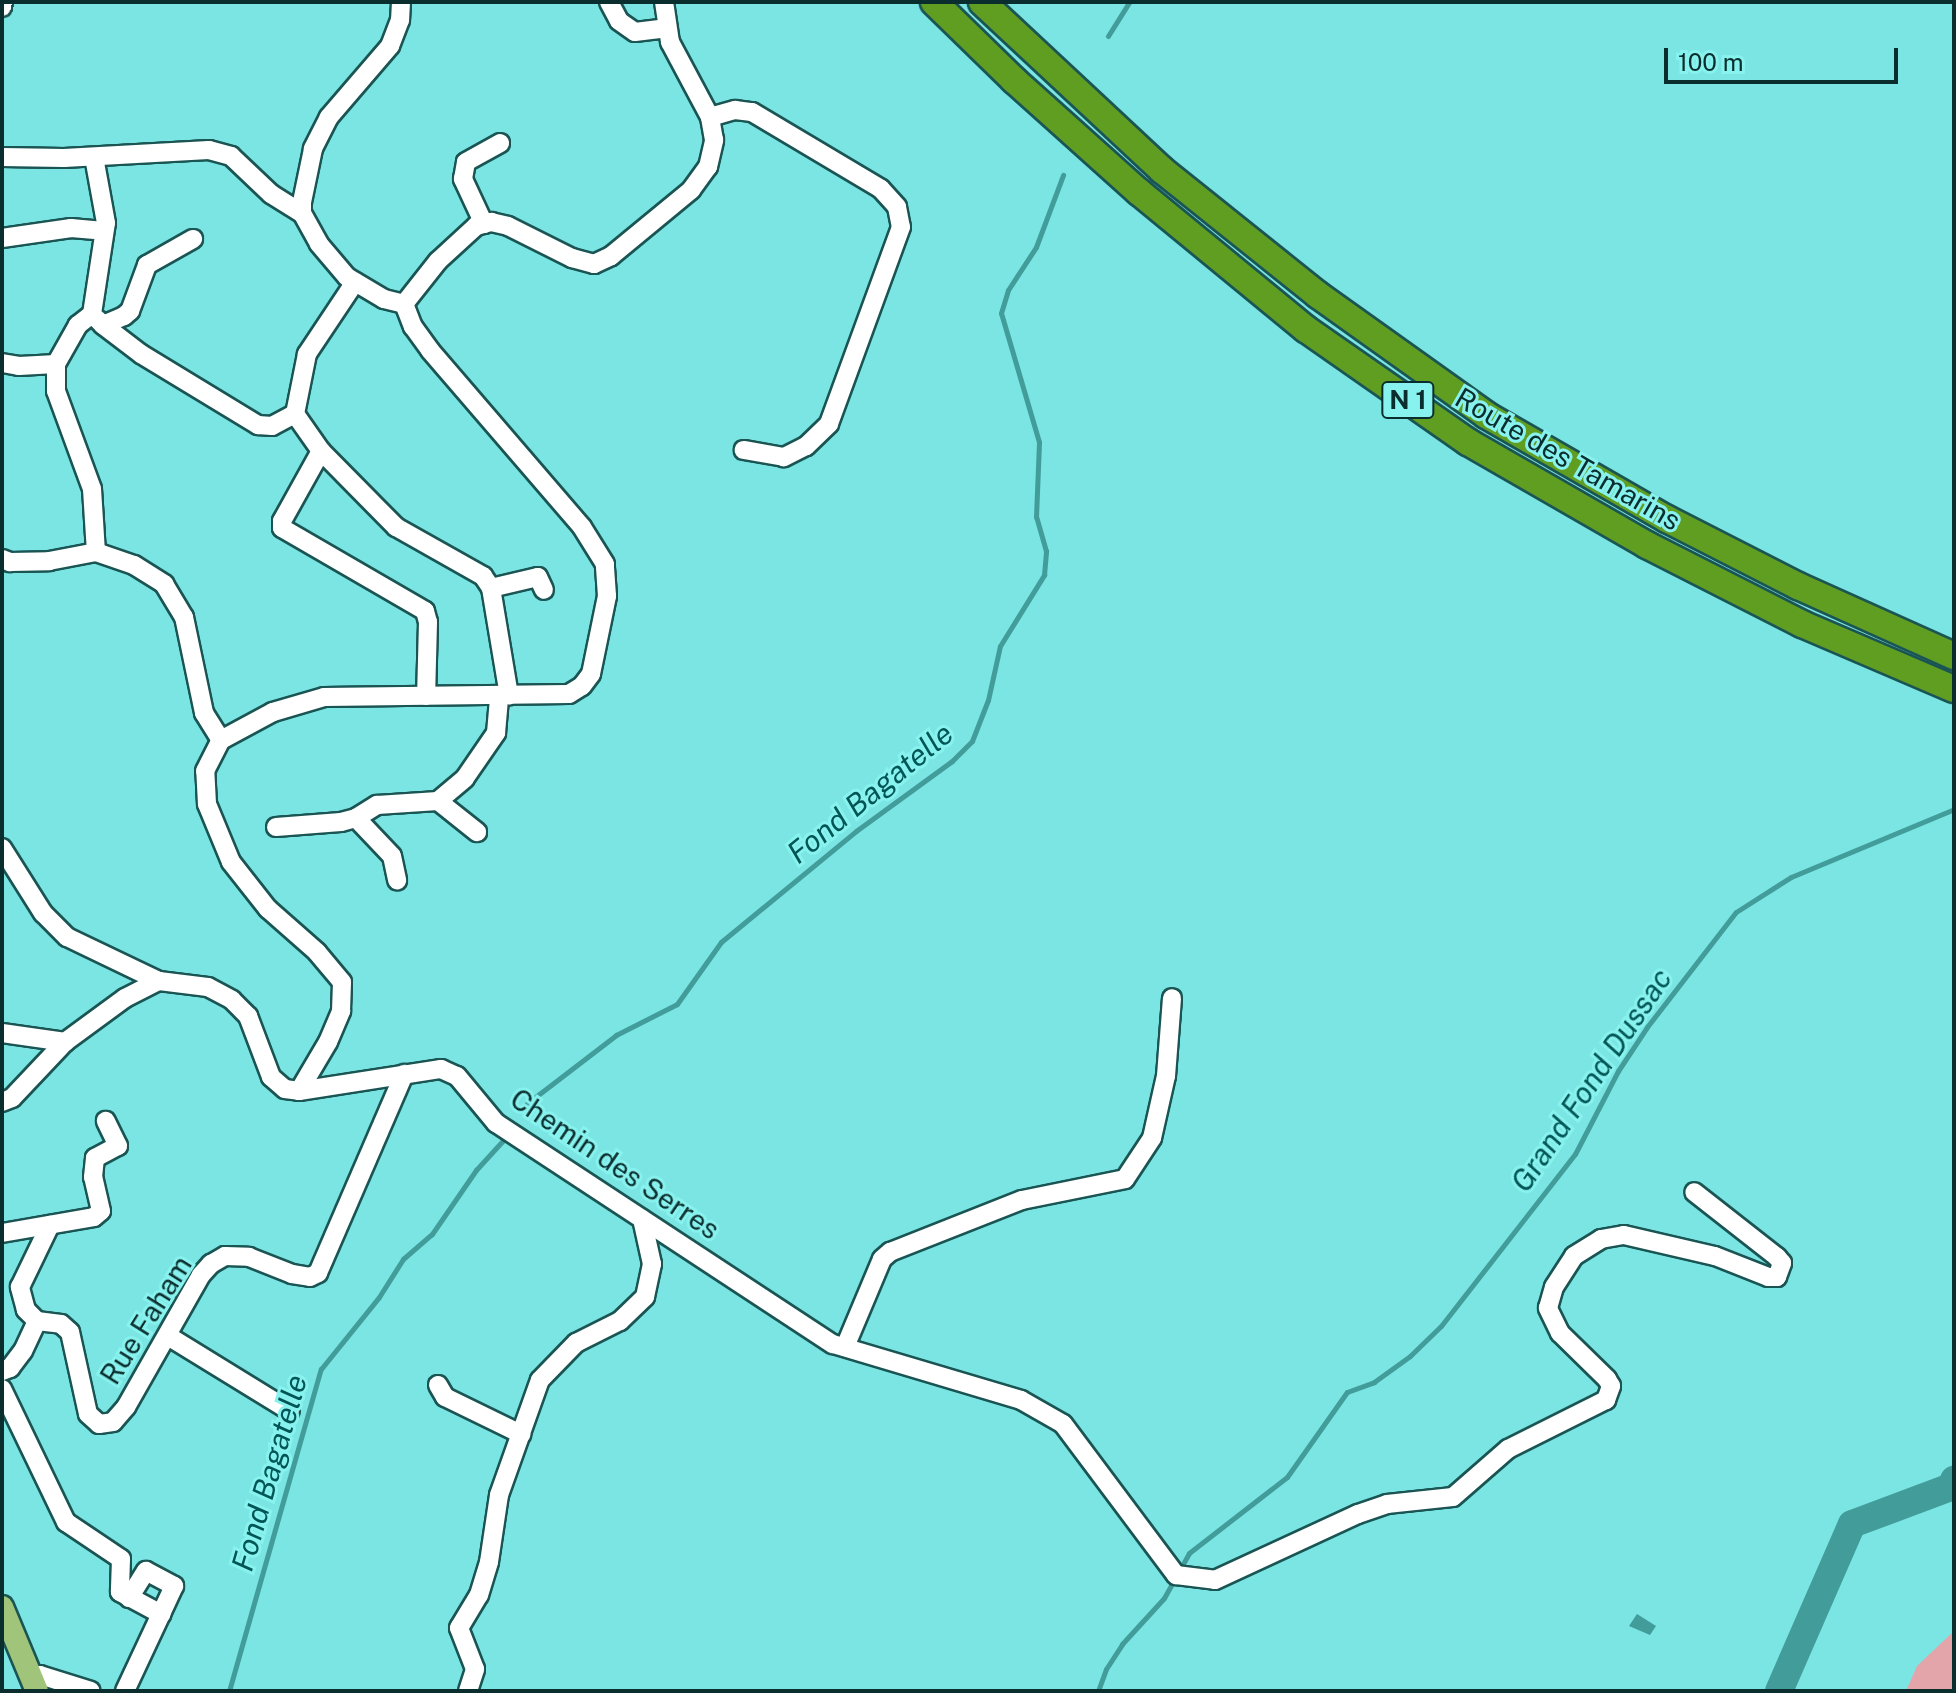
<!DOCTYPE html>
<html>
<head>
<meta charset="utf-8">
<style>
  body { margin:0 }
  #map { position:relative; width:1956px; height:1693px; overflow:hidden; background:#7ae5e2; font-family:"Public Sans",sans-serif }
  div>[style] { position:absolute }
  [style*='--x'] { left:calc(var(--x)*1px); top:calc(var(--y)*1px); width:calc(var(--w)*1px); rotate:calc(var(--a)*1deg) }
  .green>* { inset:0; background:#e3a5aa }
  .water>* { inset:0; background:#419c9a }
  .stream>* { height:5px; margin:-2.5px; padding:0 2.5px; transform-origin:2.5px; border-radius:2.5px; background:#419c9a }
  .river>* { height:28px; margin:-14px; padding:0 14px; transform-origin:14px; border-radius:14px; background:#419c9a }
  .roads { filter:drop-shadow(2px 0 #1a5554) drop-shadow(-2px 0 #1a5554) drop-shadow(0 2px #1a5554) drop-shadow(0 -2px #1a5554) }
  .minor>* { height:18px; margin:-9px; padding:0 9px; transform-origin:9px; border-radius:9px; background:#fff }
  .major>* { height:22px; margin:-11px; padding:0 11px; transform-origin:11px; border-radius:11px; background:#a0c57a }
  .highway>* { height:26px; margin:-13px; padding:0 13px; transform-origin:13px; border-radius:13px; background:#609e21 }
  span { translate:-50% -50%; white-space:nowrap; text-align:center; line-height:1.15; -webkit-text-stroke:6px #88f2ef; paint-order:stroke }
  .shield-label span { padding:2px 6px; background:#88f2ef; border:2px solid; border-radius:6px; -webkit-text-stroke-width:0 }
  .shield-label { font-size:26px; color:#0a2e2d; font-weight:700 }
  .street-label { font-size:28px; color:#0a2e2d }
  .water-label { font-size:30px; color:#015554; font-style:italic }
  .frame { position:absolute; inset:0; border:4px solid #0a2e2d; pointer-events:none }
  .scale { position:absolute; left:1664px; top:48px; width:234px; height:36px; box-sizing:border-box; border:4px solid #0a2e2d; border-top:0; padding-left:10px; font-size:24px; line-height:28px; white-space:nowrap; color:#0a2e2d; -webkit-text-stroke:6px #88f2ef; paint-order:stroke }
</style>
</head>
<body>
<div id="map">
  <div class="green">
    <div style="clip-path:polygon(1954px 1631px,1954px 1691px,1906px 1691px,1917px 1666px)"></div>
  </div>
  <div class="water">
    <div style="clip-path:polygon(1637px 1614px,1656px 1626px,1650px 1635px,1629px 1626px)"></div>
  </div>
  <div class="stream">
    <div style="--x:1108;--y:36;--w:40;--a:-58"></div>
    <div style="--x:521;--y:1108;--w:120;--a:-37.5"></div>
    <div style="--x:616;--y:1035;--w:68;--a:-26.9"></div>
    <div style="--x:677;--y:1004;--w:76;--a:-54.6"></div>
    <div style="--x:721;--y:942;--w:175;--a:-39.4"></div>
    <div style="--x:856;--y:831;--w:119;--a:-36.1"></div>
    <div style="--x:952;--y:761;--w:28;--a:-45"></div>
    <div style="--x:972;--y:741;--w:44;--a:-68.7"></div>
    <div style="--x:988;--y:700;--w:55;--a:-77.5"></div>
    <div style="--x:1000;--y:646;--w:84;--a:-58.2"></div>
    <div style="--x:1044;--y:575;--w:24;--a:-85"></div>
    <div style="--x:1046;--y:551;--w:35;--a:-106"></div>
    <div style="--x:1036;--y:517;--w:75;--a:-87.7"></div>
    <div style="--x:1039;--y:442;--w:134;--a:-106.4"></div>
    <div style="--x:1001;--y:313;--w:24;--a:-73"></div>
    <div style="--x:1008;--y:290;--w:51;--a:-56.9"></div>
    <div style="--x:1036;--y:247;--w:77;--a:-69.4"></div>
    <div style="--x:229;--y:1691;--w:335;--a:-74.1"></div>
    <div style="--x:321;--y:1369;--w:92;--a:-51.1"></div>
    <div style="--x:379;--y:1297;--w:45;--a:-57.7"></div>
    <div style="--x:403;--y:1259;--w:38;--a:-41"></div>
    <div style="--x:432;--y:1234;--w:78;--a:-55.5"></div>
    <div style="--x:476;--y:1170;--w:46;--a:-47.6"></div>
    <div style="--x:1098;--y:1691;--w:23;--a:-70"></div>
    <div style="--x:1106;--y:1669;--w:30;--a:-57"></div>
    <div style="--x:1122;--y:1644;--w:62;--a:-47.6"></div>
    <div style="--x:1164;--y:1598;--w:51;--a:-60.9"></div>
    <div style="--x:1189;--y:1553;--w:124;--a:-37.8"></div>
    <div style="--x:1287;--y:1477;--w:104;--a:-54.8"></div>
    <div style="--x:1347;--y:1392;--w:29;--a:-20"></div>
    <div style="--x:1374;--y:1382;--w:44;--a:-35.8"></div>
    <div style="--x:1410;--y:1356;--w:43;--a:-44.1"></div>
    <div style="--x:1441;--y:1326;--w:218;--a:-52.1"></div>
    <div style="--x:1575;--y:1154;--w:93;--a:-62.6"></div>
    <div style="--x:1618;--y:1071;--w:53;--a:-56.6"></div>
    <div style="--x:1647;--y:1027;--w:145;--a:-52.3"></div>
    <div style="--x:1736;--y:912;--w:65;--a:-32.5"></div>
    <div style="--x:1791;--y:877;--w:177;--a:-22.6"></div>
  </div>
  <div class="river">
    <div style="--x:1779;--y:1691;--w:182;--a:-66.4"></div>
    <div style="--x:1852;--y:1524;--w:106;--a:-20.5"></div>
    <div style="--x:1951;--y:1487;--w:8;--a:-67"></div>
  </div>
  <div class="roads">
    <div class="minor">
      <div style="--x:401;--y:2;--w:18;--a:93"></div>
      <div style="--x:400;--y:20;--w:28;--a:111"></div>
      <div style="--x:390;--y:46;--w:94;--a:130.7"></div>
      <div style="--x:329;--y:117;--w:36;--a:117"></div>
      <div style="--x:313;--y:149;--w:54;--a:101.7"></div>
      <div style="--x:302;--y:202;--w:11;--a:90"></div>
      <div style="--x:302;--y:213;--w:35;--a:61"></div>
      <div style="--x:319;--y:244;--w:43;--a:49.7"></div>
      <div style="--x:347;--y:277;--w:43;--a:30.7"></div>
      <div style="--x:384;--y:299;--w:21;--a:14"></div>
      <div style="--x:609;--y:2;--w:21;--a:62"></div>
      <div style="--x:619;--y:21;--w:19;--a:35"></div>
      <div style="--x:635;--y:32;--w:31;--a:-7"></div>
      <div style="--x:2;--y:7;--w:5;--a:-79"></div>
      <div style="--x:710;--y:117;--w:26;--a:-16"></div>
      <div style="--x:735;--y:110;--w:17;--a:7"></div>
      <div style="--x:752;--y:112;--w:150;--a:30.8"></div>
      <div style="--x:881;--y:189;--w:24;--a:48"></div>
      <div style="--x:897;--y:207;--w:20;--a:79"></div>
      <div style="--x:901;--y:227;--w:210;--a:110.1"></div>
      <div style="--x:829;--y:424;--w:32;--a:136"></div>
      <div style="--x:806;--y:446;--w:25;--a:153"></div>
      <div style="--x:784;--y:457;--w:41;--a:-170.1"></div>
      <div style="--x:2;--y:157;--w:62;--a:0.9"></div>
      <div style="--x:64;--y:158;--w:145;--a:-3.2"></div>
      <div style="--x:209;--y:150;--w:23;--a:15"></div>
      <div style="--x:231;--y:156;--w:55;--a:43.5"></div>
      <div style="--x:271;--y:194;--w:36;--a:32"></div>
      <div style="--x:484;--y:224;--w:50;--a:-115"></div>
      <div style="--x:463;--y:179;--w:17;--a:-80"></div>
      <div style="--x:466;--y:162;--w:39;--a:-29"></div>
      <div style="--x:2;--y:238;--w:70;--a:-8.2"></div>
      <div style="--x:71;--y:228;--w:33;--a:5"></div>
      <div style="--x:355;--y:282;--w:87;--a:123.7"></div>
      <div style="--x:307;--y:354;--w:61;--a:101.3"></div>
      <div style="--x:295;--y:414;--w:45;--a:54.9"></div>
      <div style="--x:321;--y:451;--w:107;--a:45.4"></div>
      <div style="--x:396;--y:527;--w:100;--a:29.4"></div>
      <div style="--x:483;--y:576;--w:14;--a:56"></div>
      <div style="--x:491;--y:588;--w:109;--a:80.5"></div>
      <div style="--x:92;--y:314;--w:18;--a:142"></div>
      <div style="--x:78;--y:325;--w:45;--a:119.4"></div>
      <div style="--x:56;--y:364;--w:27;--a:90"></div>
      <div style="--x:56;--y:391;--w:104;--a:69.8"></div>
      <div style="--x:92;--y:489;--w:63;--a:86.4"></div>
      <div style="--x:92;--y:314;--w:92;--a:-81.3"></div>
      <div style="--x:106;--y:223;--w:67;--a:-100.3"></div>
      <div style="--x:97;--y:319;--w:8;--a:45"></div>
      <div style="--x:103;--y:325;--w:23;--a:-23"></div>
      <div style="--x:124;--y:316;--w:8;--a:-40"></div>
      <div style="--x:130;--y:311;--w:49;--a:-69.7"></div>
      <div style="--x:147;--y:265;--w:53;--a:-29.5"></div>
      <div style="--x:103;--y:325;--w:48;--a:37.3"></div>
      <div style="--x:141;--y:354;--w:137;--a:31.3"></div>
      <div style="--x:258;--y:425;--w:14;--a:4"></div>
      <div style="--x:272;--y:426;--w:26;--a:-28"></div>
      <div style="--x:2;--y:363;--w:17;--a:10"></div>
      <div style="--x:19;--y:366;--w:37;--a:-3"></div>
      <div style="--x:321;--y:451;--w:80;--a:119.1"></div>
      <div style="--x:282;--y:521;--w:7;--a:90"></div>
      <div style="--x:282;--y:528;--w:165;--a:30.1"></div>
      <div style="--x:425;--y:611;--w:11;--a:75"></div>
      <div style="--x:428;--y:622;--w:74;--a:91.5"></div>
      <div style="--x:2;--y:559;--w:9;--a:21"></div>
      <div style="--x:10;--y:562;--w:39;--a:-1"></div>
      <div style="--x:49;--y:561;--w:48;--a:-10.8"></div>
      <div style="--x:96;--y:552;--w:40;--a:18.9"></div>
      <div style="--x:134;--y:565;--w:36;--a:32"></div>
      <div style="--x:164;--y:584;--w:39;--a:59"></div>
      <div style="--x:184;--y:617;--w:98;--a:78.2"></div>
      <div style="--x:204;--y:713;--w:32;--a:58"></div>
      <div style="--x:491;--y:588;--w:48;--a:-13.2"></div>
      <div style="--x:538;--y:577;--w:14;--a:65"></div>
      <div style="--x:438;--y:801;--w:50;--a:38.5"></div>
      <div style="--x:356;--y:818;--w:52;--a:46.5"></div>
      <div style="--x:392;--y:856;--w:25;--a:78"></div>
      <div style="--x:276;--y:827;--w:65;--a:-4.4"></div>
      <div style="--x:341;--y:822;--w:16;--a:-15"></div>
      <div style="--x:356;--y:818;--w:25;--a:-32"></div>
      <div style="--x:377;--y:805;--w:61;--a:-3.8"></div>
      <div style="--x:438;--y:801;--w:35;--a:-40"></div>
      <div style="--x:465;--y:778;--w:55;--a:-55.4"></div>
      <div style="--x:496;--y:733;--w:38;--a:-85"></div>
      <div style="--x:2;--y:848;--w:77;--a:57.8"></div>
      <div style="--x:43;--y:913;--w:34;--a:45"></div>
      <div style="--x:67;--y:937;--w:102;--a:25.6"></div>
      <div style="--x:2;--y:1033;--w:64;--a:8.1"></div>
      <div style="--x:299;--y:1091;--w:144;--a:-8.8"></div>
      <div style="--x:441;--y:1069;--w:17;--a:24"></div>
      <div style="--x:457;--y:1076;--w:61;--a:50.3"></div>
      <div style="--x:496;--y:1123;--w:403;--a:33.3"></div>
      <div style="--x:833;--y:1344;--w:196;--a:16.6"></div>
      <div style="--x:1021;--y:1400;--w:48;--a:29.7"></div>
      <div style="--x:1063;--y:1424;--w:189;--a:53.2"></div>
      <div style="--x:1176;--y:1575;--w:39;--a:7"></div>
      <div style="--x:1215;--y:1580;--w:157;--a:-24.8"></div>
      <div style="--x:1358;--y:1514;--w:31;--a:-19"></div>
      <div style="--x:1387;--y:1504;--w:66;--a:-6.1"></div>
      <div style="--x:1453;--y:1497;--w:73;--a:-41.1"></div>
      <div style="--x:1508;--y:1449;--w:110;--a:-26.6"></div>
      <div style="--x:1606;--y:1400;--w:15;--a:-70"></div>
      <div style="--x:1611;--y:1386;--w:8;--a:-120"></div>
      <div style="--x:1607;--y:1379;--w:66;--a:-135.6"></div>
      <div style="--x:1560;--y:1333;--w:28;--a:-116"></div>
      <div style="--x:1548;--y:1308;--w:22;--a:-74"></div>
      <div style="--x:1554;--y:1287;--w:37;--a:-57"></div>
      <div style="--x:1574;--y:1256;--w:32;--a:-32"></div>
      <div style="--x:1601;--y:1239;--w:23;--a:-10"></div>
      <div style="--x:1624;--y:1235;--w:93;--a:13"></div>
      <div style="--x:1715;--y:1256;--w:57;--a:21.6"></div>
      <div style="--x:1768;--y:1277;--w:9;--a:0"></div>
      <div style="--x:1777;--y:1277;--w:15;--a:-70"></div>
      <div style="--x:1782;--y:1263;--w:8;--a:-130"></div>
      <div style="--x:1777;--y:1257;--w:105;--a:-141.9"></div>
      <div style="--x:2;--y:1102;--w:11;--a:-22"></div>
      <div style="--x:12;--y:1098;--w:77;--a:-46.6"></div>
      <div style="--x:65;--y:1042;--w:74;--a:-36.3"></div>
      <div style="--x:125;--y:998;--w:38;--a:-27"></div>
      <div style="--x:159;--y:981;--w:49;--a:7"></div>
      <div style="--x:208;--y:987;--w:27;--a:28"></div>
      <div style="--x:232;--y:1000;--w:23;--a:45"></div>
      <div style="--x:248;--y:1016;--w:65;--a:69.3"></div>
      <div style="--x:271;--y:1077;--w:18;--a:41"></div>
      <div style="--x:285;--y:1089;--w:14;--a:8"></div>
      <div style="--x:299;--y:1091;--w:57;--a:-59.4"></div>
      <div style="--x:328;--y:1042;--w:34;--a:-67"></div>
      <div style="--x:341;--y:1011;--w:29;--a:-88"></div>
      <div style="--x:342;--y:982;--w:39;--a:-130"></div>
      <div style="--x:317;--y:952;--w:65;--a:-138.7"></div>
      <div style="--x:268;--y:909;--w:60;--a:-128.2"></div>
      <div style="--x:231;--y:862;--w:63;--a:-112.5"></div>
      <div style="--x:207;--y:804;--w:33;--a:-93"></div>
      <div style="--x:205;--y:771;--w:35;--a:-63"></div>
      <div style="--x:221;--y:740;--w:59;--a:-28.3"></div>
      <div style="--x:273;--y:712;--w:53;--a:-16.4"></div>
      <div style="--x:324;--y:697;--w:245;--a:-0.7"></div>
      <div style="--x:569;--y:694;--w:15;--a:-32"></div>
      <div style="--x:582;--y:686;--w:15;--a:-53"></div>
      <div style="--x:591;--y:674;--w:80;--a:-78.4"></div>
      <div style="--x:607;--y:596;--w:32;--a:-94"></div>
      <div style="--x:605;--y:564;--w:44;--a:-121.9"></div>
      <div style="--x:582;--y:527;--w:233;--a:-130.7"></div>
      <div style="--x:430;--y:350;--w:29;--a:-126"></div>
      <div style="--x:413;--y:327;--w:25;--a:-111"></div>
      <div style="--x:404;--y:304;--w:55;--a:-51.7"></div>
      <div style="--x:438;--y:261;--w:52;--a:-42.6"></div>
      <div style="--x:476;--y:226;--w:16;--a:-15"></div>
      <div style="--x:491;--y:222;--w:17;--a:13"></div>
      <div style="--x:508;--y:226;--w:72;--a:26.6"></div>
      <div style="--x:572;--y:258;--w:23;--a:15"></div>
      <div style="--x:594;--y:264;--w:19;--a:-25"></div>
      <div style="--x:611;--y:256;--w:104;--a:-39.5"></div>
      <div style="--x:691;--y:190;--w:29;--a:-54"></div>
      <div style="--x:708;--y:167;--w:28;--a:-77"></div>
      <div style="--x:714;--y:140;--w:23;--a:-100"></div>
      <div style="--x:710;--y:117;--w:85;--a:-118.1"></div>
      <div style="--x:670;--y:42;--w:40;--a:-98.5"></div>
      <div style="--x:2;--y:1233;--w:93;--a:-9.9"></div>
      <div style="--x:94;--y:1217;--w:9;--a:-41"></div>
      <div style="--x:101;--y:1211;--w:35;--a:-103"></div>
      <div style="--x:93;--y:1177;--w:19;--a:-84"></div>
      <div style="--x:95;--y:1158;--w:26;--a:-28"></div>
      <div style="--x:118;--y:1146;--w:28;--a:-116"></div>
      <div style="--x:37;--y:1321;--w:16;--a:-135"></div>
      <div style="--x:26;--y:1310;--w:24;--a:-105"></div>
      <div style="--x:20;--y:1287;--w:69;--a:-64.2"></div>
      <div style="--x:168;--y:1336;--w:143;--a:31.6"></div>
      <div style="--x:845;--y:1347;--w:95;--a:-67.2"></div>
      <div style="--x:882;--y:1259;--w:11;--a:-41"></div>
      <div style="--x:890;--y:1252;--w:142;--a:-21.5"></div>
      <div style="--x:1022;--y:1200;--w:105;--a:-11.5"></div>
      <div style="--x:1125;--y:1179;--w:49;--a:-56.6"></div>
      <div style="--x:1152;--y:1138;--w:64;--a:-77.3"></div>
      <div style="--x:1166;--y:1076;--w:78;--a:-85.6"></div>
      <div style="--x:2;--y:1371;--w:9;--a:-21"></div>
      <div style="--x:10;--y:1368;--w:21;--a:-53"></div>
      <div style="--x:23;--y:1351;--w:33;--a:-65"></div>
      <div style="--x:37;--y:1321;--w:24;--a:7"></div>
      <div style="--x:61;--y:1324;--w:12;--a:42"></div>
      <div style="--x:70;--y:1332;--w:84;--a:77.6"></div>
      <div style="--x:88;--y:1414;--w:15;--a:42"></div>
      <div style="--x:99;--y:1424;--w:14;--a:-8"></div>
      <div style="--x:113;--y:1422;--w:20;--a:-49"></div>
      <div style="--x:126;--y:1407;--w:152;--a:-60.4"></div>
      <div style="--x:201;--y:1275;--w:15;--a:-48"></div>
      <div style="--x:211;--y:1264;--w:16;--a:-30"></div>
      <div style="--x:225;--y:1256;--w:24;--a:2"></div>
      <div style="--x:249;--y:1257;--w:46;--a:21.6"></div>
      <div style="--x:292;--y:1274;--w:18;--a:9"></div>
      <div style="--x:310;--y:1277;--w:9;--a:-27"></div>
      <div style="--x:318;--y:1273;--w:217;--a:-66.6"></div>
      <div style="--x:438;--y:1385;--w:14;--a:60"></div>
      <div style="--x:445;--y:1397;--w:85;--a:26"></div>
      <div style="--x:2;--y:1389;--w:148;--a:64.3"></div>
      <div style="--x:66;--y:1522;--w:66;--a:33.9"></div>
      <div style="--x:121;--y:1559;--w:33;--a:92"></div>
      <div style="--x:120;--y:1592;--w:47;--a:28.2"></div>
      <div style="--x:161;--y:1614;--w:85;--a:115.1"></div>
      <div style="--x:129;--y:1598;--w:32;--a:-58"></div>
      <div style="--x:146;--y:1571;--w:32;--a:28"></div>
      <div style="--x:174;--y:1586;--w:31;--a:115"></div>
      <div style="--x:31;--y:1676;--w:9;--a:-6"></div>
      <div style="--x:40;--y:1675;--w:53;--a:17.4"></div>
      <div style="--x:468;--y:1691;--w:23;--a:-72"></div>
      <div style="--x:475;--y:1669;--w:44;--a:-111.3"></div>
      <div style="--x:459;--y:1628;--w:39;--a:-59"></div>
      <div style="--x:479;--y:1595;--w:34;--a:-73"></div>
      <div style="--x:489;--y:1562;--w:68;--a:-81.5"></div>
      <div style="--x:499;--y:1495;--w:122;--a:-70.4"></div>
      <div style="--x:540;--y:1380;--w:52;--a:-45.8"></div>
      <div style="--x:576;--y:1343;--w:49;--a:-26.6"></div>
      <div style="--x:620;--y:1321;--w:35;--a:-44"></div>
      <div style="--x:645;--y:1297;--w:34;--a:-78"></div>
      <div style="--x:652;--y:1264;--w:46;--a:-102.5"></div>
    </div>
    <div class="major">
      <div style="--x:2;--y:1607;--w:91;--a:67.4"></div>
    </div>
    <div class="highway">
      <div style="--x:934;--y:2;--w:112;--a:44.3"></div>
      <div style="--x:1014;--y:80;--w:168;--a:41.9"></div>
      <div style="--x:1139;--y:192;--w:216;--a:39.4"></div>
      <div style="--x:1306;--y:329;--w:198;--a:34.9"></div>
      <div style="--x:1468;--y:442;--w:207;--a:29.9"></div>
      <div style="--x:1647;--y:545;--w:174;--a:27"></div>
      <div style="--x:1802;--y:624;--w:165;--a:23.2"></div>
      <div style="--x:982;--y:2;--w:246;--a:43"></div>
      <div style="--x:1162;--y:170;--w:200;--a:38.7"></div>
      <div style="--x:1318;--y:295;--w:206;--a:35.5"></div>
      <div style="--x:1486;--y:415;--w:209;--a:29.9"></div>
      <div style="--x:1667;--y:519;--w:147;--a:27.1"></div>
      <div style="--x:1798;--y:586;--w:171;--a:24.2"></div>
    </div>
  </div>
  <div class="shield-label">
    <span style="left:1408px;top:400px">N 1</span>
  </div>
  <div class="street-label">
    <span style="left:1568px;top:459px;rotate:30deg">Route des Tamarins</span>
    <span style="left:615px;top:1164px;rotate:34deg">Chemin des Serres</span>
    <span style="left:146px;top:1320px;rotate:-58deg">Rue Faham</span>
  </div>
  <div class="water-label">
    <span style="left:870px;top:793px;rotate:-39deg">Fond Bagatelle</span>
    <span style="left:1591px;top:1080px;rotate:-56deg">Grand Fond Dussac</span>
    <span style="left:269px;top:1473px;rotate:-74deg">Fond Bagatelle</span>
  </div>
  <div class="frame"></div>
  <div class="scale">100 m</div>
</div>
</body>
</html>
